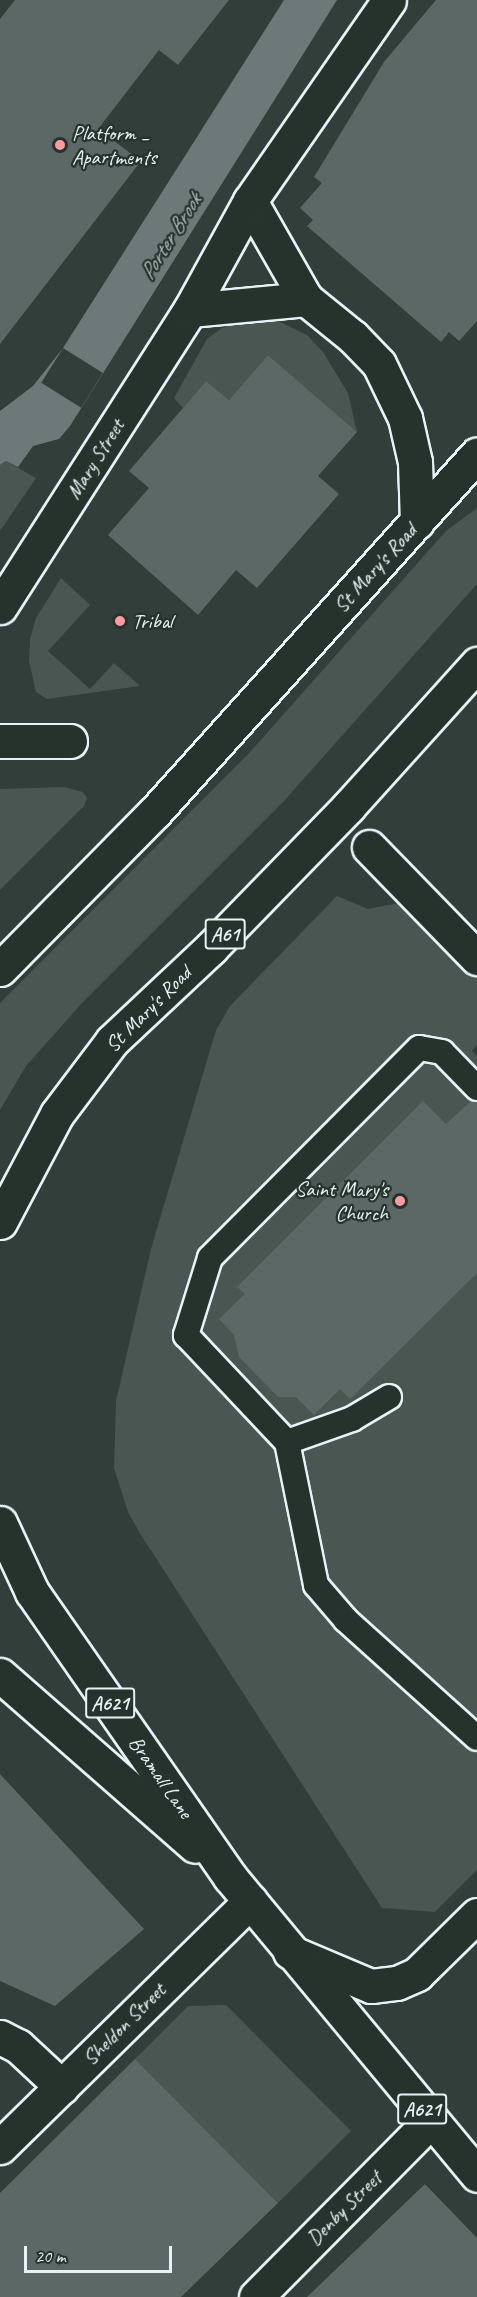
<!DOCTYPE html>
<html>
<head>
<meta charset="utf-8">
<style>
  body { margin:0 }
  #map { position:relative; width:477px; height:2297px; overflow:hidden; background:#323e39; font-family:Caveat,sans-serif }
  div>[style] { position:absolute }
  [style*='--x'] { left:calc(var(--x)*1px); top:calc(var(--y)*1px); width:calc(var(--w)*1px); rotate:calc(var(--a)*1deg) }
  .green>* { inset:0; background:#495651 }
  .water>* { inset:0; background:#6d7978 }
  .pier>* { inset:0; background:#323e39; transform-origin:0 0 }
  .building>* { inset:0; background:#5c6865 }
  .roads { filter:drop-shadow(2px 0 #e8f1f8) drop-shadow(-2px 0 #e8f1f8) drop-shadow(0 2px #e8f1f8) drop-shadow(0 -2px #e8f1f8) }
  .service>* { height:24px; margin:-12px; padding:0 12px; transform-origin:12px; border-radius:12px; background:#26332d }
  .pedestrian>* { height:33px; margin:-16.5px; padding:0 16.5px; transform-origin:16.5px; border-radius:16.5px; background:#26332d }
  .minor>* { height:33px; margin:-16.5px; padding:0 16.5px; transform-origin:16.5px; border-radius:16.5px; background:#26332d }
  .trunk>* { height:33px; margin:-16.5px; padding:0 16.5px; transform-origin:16.5px; border-radius:16.5px; background:#26332d }
  .dots>* { width:16px; height:16px; translate:-50% -50%; box-sizing:border-box; border:3px solid #26332d; border-radius:50% }
  span { translate:-50% -50%; white-space:nowrap; text-align:center; line-height:1.15; -webkit-text-stroke:4.5px #26332d; paint-order:stroke }
  .shield-label span { padding:2px 4px; background:#26332d; border:2px solid; border-radius:4px; -webkit-text-stroke-width:0 }
  .shield-label { font-size:20px; color:#e8f1f8; font-weight:700 }
  .poi-label { font-size:21px; color:#e8f1f8 }
  .left { translate:0 -50%; text-align:left }
  .right { translate:-100% -50%; text-align:right }
  .street-label { font-size:21px; color:#e8f1f8 }
  .water-label { font-size:22px; color:#b1bbbe; font-style:italic }
  .scale { position:absolute; left:24px; top:2246px; width:148px; height:27px; box-sizing:border-box; border:3px solid #e8f1f8; border-top:0; padding-left:8px; font-size:18px; line-height:21px; white-space:nowrap; color:#e8f1f8; -webkit-text-stroke:4px #26332d; paint-order:stroke }
</style>
</head>
<body>
<div id="map">
  <div class="green">
    <div style="clip-path:polygon(270px 317px,307px 335px,323px 352px,348px 393px,357px 432px,268px 355px,229px 400px,206px 381px,183px 408px,174px 398px,207px 339px,222px 328px,245px 319px)"></div>
    <div style="clip-path:polygon(6px 461px,36px 478px,0 531px,0 465px)"></div>
    <div style="clip-path:polygon(477px 508px,477px 584px,283px 802px,82px 1003px,26px 1066px,0 1110px,0 1003px,250px 752px,446px 531px)"></div>
    <div style="clip-path:polygon(61px 578px,90px 605px,48px 651px,90px 689px,114px 663px,140px 686px,47px 699px,36px 692px,29px 661px,30px 639px,36px 618px)"></div>
    <div style="clip-path:polygon(64px 787px,83px 792px,87px 798px,84px 806px,0 890px,0 789px)"></div>
    <div style="clip-path:polygon(337px 896px,368px 909px,404px 902px,477px 975px,477px 1045px,472px 1051px,477px 1056px,477px 1870px,435px 1912px,382px 1908px,141px 1535px,128px 1512px,114px 1468px,116px 1401px,151px 1249px,216px 1030px,230px 1006px)"></div>
    <div style="clip-path:polygon(226px 2005px,351px 2131px,278px 2203px,135px 2059px,188px 2006px)"></div>
  </div>
  <div class="water">
    <div style="clip-path:polygon(284px 0,337px 0,70px 426px,59px 439px,33px 446px,18px 467px,6px 461px,0 465px,0 411px,33px 386px,63px 348px)"></div>
  </div>
  <div class="pier">
    <div style="left:63px;top:348px;width:47px;height:41px;rotate:32deg"></div>
  </div>
  <div class="building">
    <div style="clip-path:polygon(15px 0,229px 0,178px 65px,159px 50px,98px 129px,141px 161px,0 344px,0 19px)"></div>
    <div style="clip-path:polygon(436px 0,477px 0,477px 321px,459px 341px,449px 332px,441px 342px,307px 226px,313px 220px,300px 208px,322px 183px,314px 177px,384px 62px)"></div>
    <div style="clip-path:polygon(268px 355px,357px 432px,318px 476px,339px 494px,257px 588px,236px 570px,198px 615px,108px 535px,149px 488px,129px 471px,206px 381px,229px 400px)"></div>
    <div style="clip-path:polygon(423px 1101px,446px 1124px,471px 1101px,477px 1102px,477px 1273px,350px 1399px,340px 1389px,314px 1415px,296px 1397px,278px 1397px,239px 1357px,234px 1335px,219px 1319px,245px 1294px,237px 1287px)"></div>
    <div style="clip-path:polygon(0 1774px,144px 1929px,55px 2006px,0 1981px)"></div>
    <div style="clip-path:polygon(135px 2059px,278px 2203px,181px 2297px,0 2297px,0 2193px)"></div>
    <div style="clip-path:polygon(425px 2184px,477px 2238px,477px 2297px,307px 2297px)"></div>
  </div>
  <div class="roads">
    <div class="service">
      <div style="--x:477;--y:1088;--w:50;--a:-134.2"></div>
      <div style="--x:442;--y:1052;--w:23;--a:-170"></div>
      <div style="--x:419;--y:1048;--w:296;--a:134.9"></div>
      <div style="--x:210;--y:1258;--w:81;--a:107.3"></div>
      <div style="--x:186;--y:1335;--w:147;--a:46.7"></div>
      <div style="--x:287;--y:1442;--w:146;--a:78.5"></div>
      <div style="--x:316;--y:1585;--w:46;--a:49.4"></div>
      <div style="--x:346;--y:1620;--w:176;--a:42"></div>
      <div style="--x:287;--y:1442;--w:69;--a:-19.5"></div>
      <div style="--x:352;--y:1419;--w:43;--a:-30.7"></div>
    </div>
    <div class="pedestrian">
      <div style="--x:369;--y:847;--w:155;--a:45.8"></div>
      <div style="--x:0;--y:2037;--w:20;--a:27"></div>
      <div style="--x:18;--y:2046;--w:60;--a:43"></div>
    </div>
    <div class="minor">
      <div style="--x:250;--y:201;--w:113;--a:60.3"></div>
      <div style="--x:190;--y:310;--w:117;--a:-5.4"></div>
      <div style="--x:306;--y:299;--w:60;--a:39"></div>
      <div style="--x:353;--y:337;--w:37;--a:46"></div>
      <div style="--x:379;--y:364;--w:60;--a:64.3"></div>
      <div style="--x:405;--y:418;--w:45;--a:77.2"></div>
      <div style="--x:415;--y:462;--w:60;--a:88.1"></div>
      <div style="--x:0;--y:607;--w:353;--a:-57.4"></div>
      <div style="--x:190;--y:310;--w:124;--a:-61.2"></div>
      <div style="--x:250;--y:201;--w:244;--a:-55.3"></div>
      <div style="--x:0;--y:741;--w:70;--a:0"></div>
      <div style="--x:290;--y:1952;--w:88;--a:22.8"></div>
      <div style="--x:371;--y:1986;--w:26;--a:-7"></div>
      <div style="--x:397;--y:1983;--w:22;--a:-24"></div>
      <div style="--x:417;--y:1974;--w:84;--a:-44.5"></div>
      <div style="--x:0;--y:2147;--w:351;--a:-44.5"></div>
      <div style="--x:256;--y:2297;--w:249;--a:-45.3"></div>
    </div>
    <div class="trunk">
      <div style="--x:0;--y:969;--w:221;--a:-45.4"></div>
      <div style="--x:155;--y:812;--w:481;--a:-48"></div>
      <div style="--x:0;--y:1222;--w:122;--a:-62.2"></div>
      <div style="--x:57;--y:1114;--w:91;--a:-53"></div>
      <div style="--x:112;--y:1041;--w:136;--a:-43.2"></div>
      <div style="--x:211;--y:948;--w:197;--a:-45.8"></div>
      <div style="--x:348;--y:807;--w:193;--a:-47.9"></div>
      <div style="--x:0;--y:1523;--w:76;--a:65.1"></div>
      <div style="--x:32;--y:1592;--w:347;--a:55.2"></div>
      <div style="--x:230;--y:1877;--w:387;--a:50.3"></div>
      <div style="--x:0;--y:1675;--w:259;--a:41.2"></div>
    </div>
  </div>
  <div class="dots">
    <div style="left:60px;top:145px;background:#ff9aa2"></div>
    <div style="left:120px;top:621px;background:#ff9aa2"></div>
    <div style="left:400px;top:1201px;background:#ff9aa2"></div>
  </div>
  <div class="shield-label">
    <span style="left:225px;top:934px">A61</span>
    <span style="left:110px;top:1703px">A621</span>
    <span style="left:422px;top:2109px">A621</span>
  </div>
  <div class="poi-label">
    <span class="left" style="left:72px;top:145px">Platform _<br>Apartments</span>
    <span class="left" style="left:132px;top:621px">Tribal</span>
    <span class="right" style="left:388px;top:1201px">Saint Mary's<br>Church</span>
  </div>
  <div class="street-label">
    <span style="left:95px;top:459px;rotate:-58deg">Mary Street</span>
    <span style="left:375px;top:568px;rotate:-48deg">St Mary's Road</span>
    <span style="left:148px;top:1009px;rotate:-45deg">St Mary's Road</span>
    <span style="left:161px;top:1777px;rotate:55deg">Bramall Lane</span>
    <span style="left:124px;top:2024px;rotate:-45deg">Sheldon Street</span>
    <span style="left:344px;top:2208px;rotate:-45deg">Denby Street</span>
  </div>
  <div class="water-label">
    <span style="left:171px;top:237px;rotate:-58deg">Porter Brook</span>
  </div>
  <div class="scale">20 m</div>
</div>
</body>
</html>
